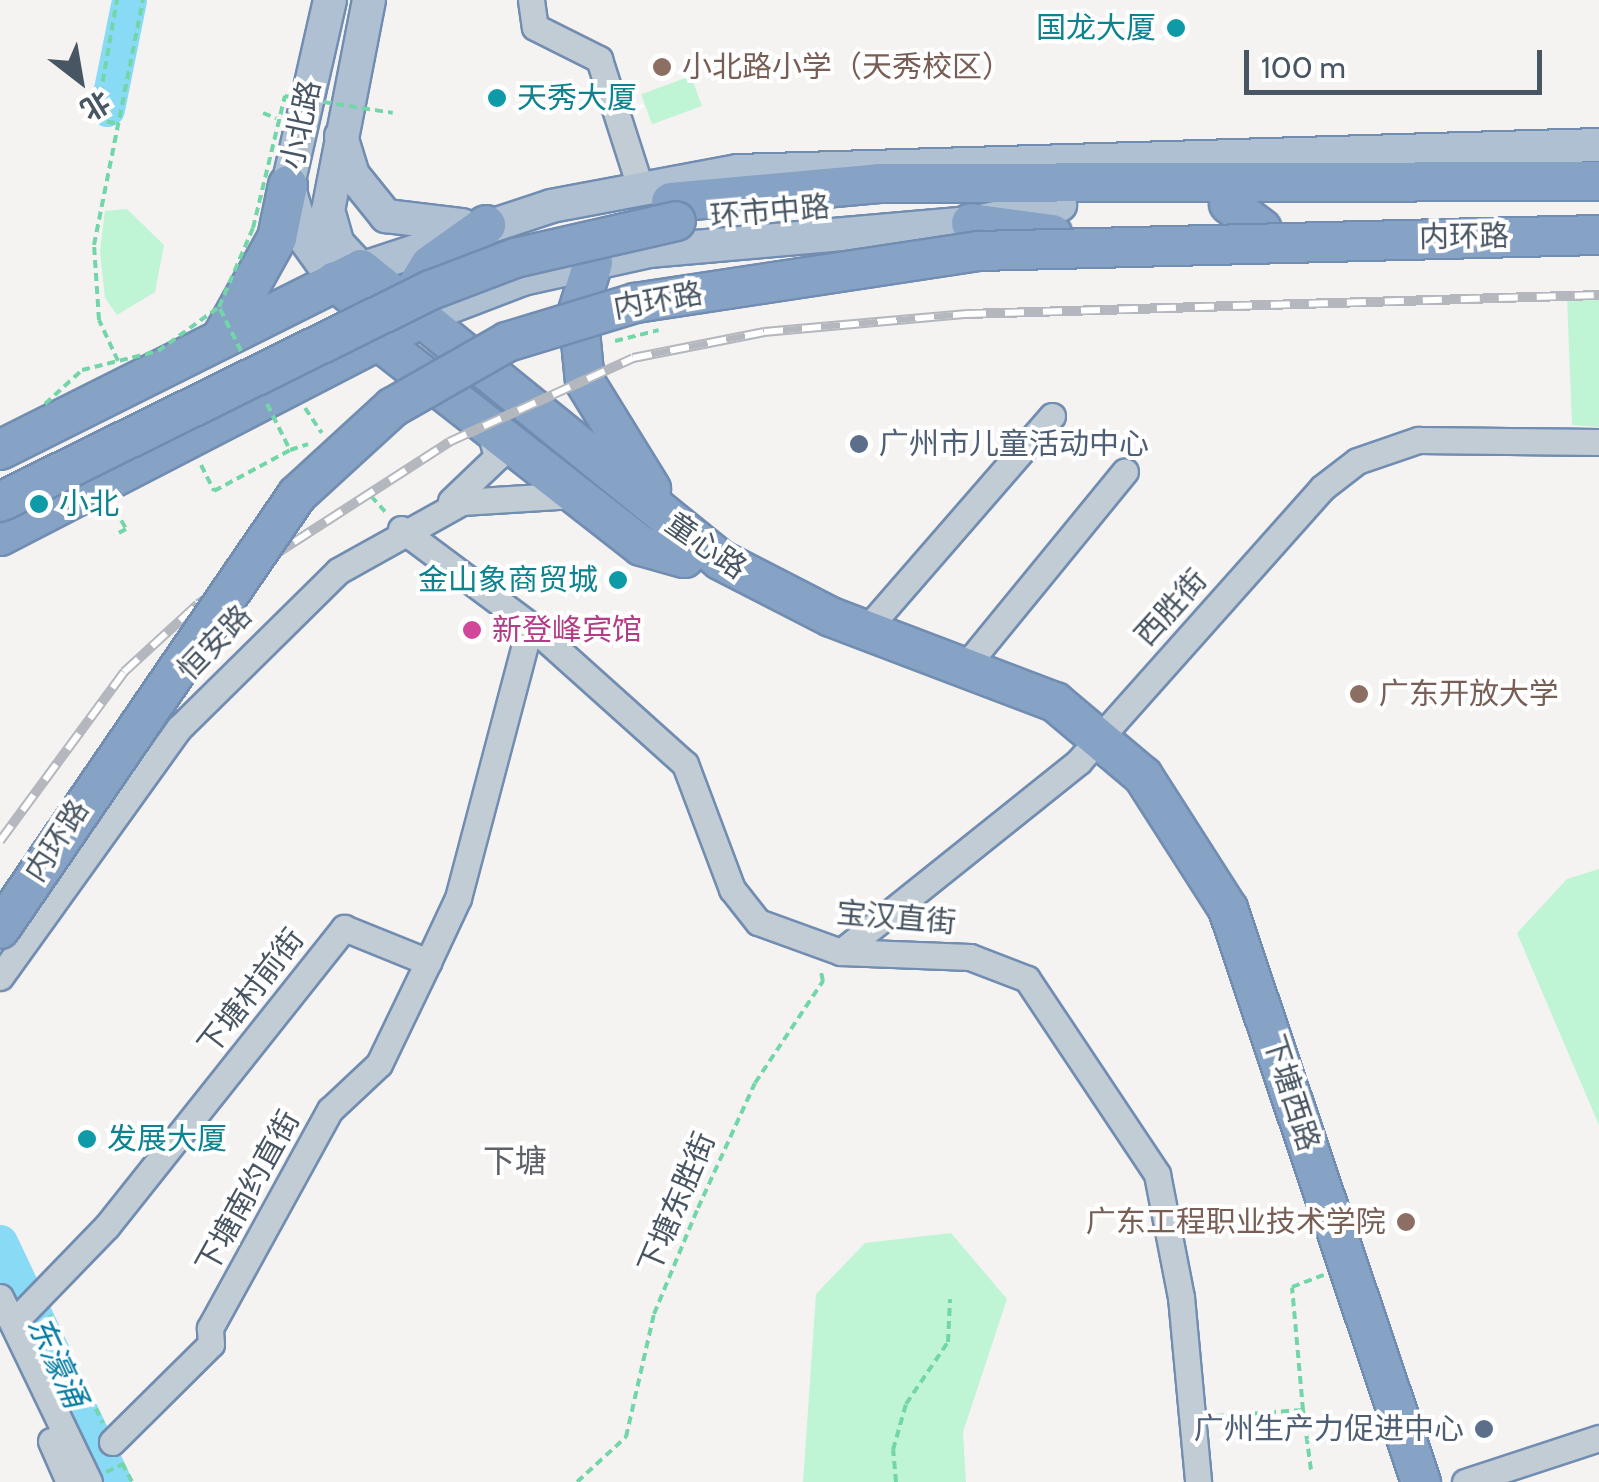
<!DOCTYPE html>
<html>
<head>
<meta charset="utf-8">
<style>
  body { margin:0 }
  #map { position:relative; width:1599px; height:1482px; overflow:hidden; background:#f5f2f2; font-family:Cabin,"Noto Sans SC",sans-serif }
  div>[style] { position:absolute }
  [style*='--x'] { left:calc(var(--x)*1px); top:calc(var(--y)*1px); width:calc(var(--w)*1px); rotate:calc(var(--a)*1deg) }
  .green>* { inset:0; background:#bff4d5; transform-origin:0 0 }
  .river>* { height:35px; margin:-17.5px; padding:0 17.5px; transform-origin:17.5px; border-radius:17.5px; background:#88daf5 }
  .path>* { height:4px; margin-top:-2px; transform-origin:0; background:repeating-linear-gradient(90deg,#73d6a9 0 8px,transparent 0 13px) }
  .roads { filter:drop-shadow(2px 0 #718db1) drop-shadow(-2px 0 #718db1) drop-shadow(0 2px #718db1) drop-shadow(0 -2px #718db1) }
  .minor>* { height:25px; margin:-12.5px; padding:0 12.5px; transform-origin:12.5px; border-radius:12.5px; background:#c2ccd5 }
  .major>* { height:32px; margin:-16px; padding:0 16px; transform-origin:16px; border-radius:16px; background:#b0c0d3 }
  .highway>* { height:38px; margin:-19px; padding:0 19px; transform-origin:19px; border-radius:19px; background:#86a2c5 }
  .rail>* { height:10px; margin-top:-5px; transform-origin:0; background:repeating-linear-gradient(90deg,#fff 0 19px,#b4b7bd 0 38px); box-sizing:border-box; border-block:2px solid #b4b7bd }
  .path-bridge>* { height:4px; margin-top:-2px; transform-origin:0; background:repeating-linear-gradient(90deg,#73d6a9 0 8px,transparent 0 13px) }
  .bridges { filter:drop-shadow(2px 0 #718db1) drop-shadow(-2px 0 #718db1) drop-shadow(0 2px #718db1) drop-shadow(0 -2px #718db1) }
  .highway-bridge>* { height:38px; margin:-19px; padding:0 19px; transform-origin:19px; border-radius:19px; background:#86a2c5 }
  .dots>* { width:28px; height:28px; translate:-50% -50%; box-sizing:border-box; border:5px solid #fff; border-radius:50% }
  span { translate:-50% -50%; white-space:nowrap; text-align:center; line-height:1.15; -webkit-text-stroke:8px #fff; paint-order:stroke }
  .culture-label { font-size:30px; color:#0d838f }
  .right { translate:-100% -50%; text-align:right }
  .left { translate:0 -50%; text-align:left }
  .education-label { font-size:30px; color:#785e54 }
  .street-label { font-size:30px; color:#485562 }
  .service-label { font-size:30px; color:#4e5e75 }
  .hotel-label { font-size:30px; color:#b23c85 }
  .neighbourhood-label { font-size:32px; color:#5e6268 }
  .water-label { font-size:32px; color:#037ba3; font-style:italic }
  .north { position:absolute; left:30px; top:30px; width:100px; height:100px; -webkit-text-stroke:8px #fff; paint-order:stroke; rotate:149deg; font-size:28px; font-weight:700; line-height:40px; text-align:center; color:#485562 }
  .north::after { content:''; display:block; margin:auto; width:35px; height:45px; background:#485562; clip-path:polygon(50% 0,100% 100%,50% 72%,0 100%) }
  .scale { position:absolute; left:1244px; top:50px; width:298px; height:45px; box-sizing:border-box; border:5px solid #485562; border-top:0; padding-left:12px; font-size:30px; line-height:35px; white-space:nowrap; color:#485562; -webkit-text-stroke:8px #fff; paint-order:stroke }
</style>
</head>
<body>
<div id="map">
  <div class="green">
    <div style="left:691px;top:76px;width:32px;height:53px;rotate:70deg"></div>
    <div style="clip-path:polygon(127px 209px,164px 245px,155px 292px,117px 315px,105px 298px,100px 251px,105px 211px)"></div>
    <div style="clip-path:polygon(1599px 296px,1599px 427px,1572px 425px,1567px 297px)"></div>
    <div style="clip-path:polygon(1599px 869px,1599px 1125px,1517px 933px,1567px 879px)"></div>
    <div style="clip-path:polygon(951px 1233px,1007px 1299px,963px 1432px,966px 1482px,803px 1482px,816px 1294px,865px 1243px)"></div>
  </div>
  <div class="river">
    <div style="--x:107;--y:109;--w:111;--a:-78.6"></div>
    <div style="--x:0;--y:1242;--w:266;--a:64.6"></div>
  </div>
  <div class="path">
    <div style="--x:263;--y:113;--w:14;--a:21"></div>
    <div style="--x:115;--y:123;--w:19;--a:-171"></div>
    <div style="--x:96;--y:120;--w:122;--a:-80.1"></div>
    <div style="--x:118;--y:361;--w:45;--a:-114.9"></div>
    <div style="--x:99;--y:320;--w:75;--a:-93.8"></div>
    <div style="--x:94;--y:245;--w:250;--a:-78.7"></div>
    <div style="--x:305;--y:408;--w:30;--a:56"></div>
    <div style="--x:201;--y:465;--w:29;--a:63"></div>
    <div style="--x:214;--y:491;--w:86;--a:-28.3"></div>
    <div style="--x:371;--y:496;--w:25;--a:48"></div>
    <div style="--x:115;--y:509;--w:23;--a:61"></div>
    <div style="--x:126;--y:529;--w:13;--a:151"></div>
    <div style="--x:50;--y:1315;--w:120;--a:63.9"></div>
    <div style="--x:1303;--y:1410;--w:61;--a:82.4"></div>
    <div style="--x:1216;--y:1416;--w:87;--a:-3.9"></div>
    <div style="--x:1303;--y:1410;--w:123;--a:-95.1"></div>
    <div style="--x:1292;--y:1287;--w:34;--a:-21"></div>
    <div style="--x:122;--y:1463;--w:21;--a:62"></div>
    <div style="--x:106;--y:1472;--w:19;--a:-25"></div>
    <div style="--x:577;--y:1482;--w:67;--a:-42.6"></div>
    <div style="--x:626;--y:1437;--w:126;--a:-77.2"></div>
    <div style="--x:654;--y:1314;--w:115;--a:-67.5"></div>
    <div style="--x:698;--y:1208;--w:137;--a:-65.5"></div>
    <div style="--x:755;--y:1083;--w:123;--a:-56.3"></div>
    <div style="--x:823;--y:981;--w:13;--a:-103"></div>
    <div style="--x:896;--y:1482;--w:32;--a:-95"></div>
    <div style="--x:893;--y:1450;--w:48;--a:-74.2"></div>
    <div style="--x:906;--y:1404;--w:75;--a:-55.9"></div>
    <div style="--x:948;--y:1342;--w:43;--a:-87.3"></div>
  </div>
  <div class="roads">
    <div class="minor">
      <div style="--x:531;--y:0;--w:27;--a:82"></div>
      <div style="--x:535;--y:27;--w:72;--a:26.6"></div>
      <div style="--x:599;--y:59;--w:134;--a:72.2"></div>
      <div style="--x:451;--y:501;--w:64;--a:-43.7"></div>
      <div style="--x:497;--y:457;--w:30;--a:-105"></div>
      <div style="--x:401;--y:529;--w:161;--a:36.7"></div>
      <div style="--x:530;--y:625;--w:208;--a:41.9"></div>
      <div style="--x:685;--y:764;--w:134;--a:69.4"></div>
      <div style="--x:732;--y:889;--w:42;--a:51.8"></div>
      <div style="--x:758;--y:922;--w:88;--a:19.9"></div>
      <div style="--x:841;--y:952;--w:129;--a:2.2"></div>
      <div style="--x:970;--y:957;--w:61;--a:21.1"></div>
      <div style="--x:1027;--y:979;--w:234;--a:56.3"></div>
      <div style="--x:1157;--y:1174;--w:125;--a:79"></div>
      <div style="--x:1181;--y:1297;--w:186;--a:84.7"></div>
      <div style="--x:865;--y:631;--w:285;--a:-49"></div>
      <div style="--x:964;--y:668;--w:254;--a:-50.7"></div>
      <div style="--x:841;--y:952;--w:305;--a:-38.7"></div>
      <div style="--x:1079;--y:761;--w:365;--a:-48.3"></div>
      <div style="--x:1322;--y:488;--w:44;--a:-37.6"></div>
      <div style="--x:1357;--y:461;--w:65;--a:-19"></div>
      <div style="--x:1418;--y:440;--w:181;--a:0.6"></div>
      <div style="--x:0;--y:977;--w:307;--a:-54.3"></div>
      <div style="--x:179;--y:728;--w:223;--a:-44.6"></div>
      <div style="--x:338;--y:571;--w:142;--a:-29.1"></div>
      <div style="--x:462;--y:502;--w:112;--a:-3.6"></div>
      <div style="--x:0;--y:1297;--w:205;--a:64.3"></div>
      <div style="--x:13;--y:1323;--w:135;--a:-45.9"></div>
      <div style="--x:107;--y:1226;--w:381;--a:-51.5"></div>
      <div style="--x:344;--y:928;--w:91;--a:22"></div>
      <div style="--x:428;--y:962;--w:71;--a:-64.9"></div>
      <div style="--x:458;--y:898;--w:282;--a:-75.2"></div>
      <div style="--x:51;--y:1441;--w:45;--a:66.3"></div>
      <div style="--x:112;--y:1442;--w:139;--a:-44.7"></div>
      <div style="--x:211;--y:1344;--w:16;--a:-94"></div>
      <div style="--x:210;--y:1328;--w:249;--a:-61.2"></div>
      <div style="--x:330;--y:1110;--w:67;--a:-43.2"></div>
      <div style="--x:379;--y:1064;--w:113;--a:-64.3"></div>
      <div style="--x:1465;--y:1482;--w:141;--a:-18.2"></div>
    </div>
    <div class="major">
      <div style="--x:330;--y:0;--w:190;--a:102.8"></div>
      <div style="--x:288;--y:185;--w:55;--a:73.2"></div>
      <div style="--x:304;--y:238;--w:53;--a:54.2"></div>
      <div style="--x:369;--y:0;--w:214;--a:101"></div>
      <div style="--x:328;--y:210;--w:35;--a:74"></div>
      <div style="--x:338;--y:244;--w:34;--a:47"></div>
      <div style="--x:361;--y:269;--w:200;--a:-18.3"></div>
      <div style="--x:551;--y:206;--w:190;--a:-10.6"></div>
      <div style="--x:738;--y:171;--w:861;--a:-1.73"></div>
      <div style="--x:341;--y:136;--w:41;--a:72.9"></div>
      <div style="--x:353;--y:175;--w:53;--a:51.2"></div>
      <div style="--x:386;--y:216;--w:77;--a:6.8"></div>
      <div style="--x:421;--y:318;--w:109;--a:-20.9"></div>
      <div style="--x:523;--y:279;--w:129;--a:-12.5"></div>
      <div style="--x:649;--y:251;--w:323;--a:-5"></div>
      <div style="--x:971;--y:223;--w:91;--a:-11.4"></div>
    </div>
    <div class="highway">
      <div style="--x:671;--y:202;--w:209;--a:-5.2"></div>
      <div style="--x:879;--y:183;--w:720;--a:-0.16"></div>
      <div style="--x:1229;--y:204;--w:41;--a:37.1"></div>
      <div style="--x:971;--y:223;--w:82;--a:7.7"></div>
      <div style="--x:593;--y:263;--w:50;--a:107.4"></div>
      <div style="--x:578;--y:311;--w:71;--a:84.4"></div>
      <div style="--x:585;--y:382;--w:126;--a:58.3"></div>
      <div style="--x:361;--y:269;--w:462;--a:39"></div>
      <div style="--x:720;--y:560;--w:125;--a:27.2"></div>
      <div style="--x:831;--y:617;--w:240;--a:20.8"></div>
      <div style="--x:1055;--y:702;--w:115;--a:40.1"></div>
      <div style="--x:1143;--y:776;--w:158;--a:57.4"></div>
      <div style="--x:1228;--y:909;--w:605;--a:71.39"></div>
      <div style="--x:335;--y:281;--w:59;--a:40.2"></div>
      <div style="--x:400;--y:314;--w:57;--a:-58.5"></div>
      <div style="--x:430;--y:265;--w:69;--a:-35.5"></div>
      <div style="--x:223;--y:335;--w:111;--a:-60.9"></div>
      <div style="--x:277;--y:238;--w:54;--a:-78.3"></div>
      <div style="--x:379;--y:341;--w:333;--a:38"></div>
      <div style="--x:641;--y:546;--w:45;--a:15.6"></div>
      <div style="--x:0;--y:450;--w:397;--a:-26.6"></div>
      <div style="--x:0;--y:536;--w:471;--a:-27.3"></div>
    </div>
  </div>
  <div class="rail">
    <div style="--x:0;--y:841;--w:210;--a:-53.7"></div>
    <div style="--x:124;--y:672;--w:100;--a:-42.6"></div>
    <div style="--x:198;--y:604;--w:299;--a:-32.8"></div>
    <div style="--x:449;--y:442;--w:202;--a:-24.5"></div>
    <div style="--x:633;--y:358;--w:134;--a:-11.2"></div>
    <div style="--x:764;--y:332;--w:204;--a:-5.1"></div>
    <div style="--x:967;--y:314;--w:632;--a:-1.72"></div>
  </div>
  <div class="path-bridge">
    <div style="--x:615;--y:341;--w:45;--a:-14"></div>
    <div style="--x:241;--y:351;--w:49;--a:-116.6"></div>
    <div style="--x:219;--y:307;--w:86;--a:-66.7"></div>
    <div style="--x:253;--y:228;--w:136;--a:-76.4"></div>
    <div style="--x:285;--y:96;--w:109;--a:8.9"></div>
    <div style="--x:45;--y:404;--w:50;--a:-42.6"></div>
    <div style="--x:82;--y:370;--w:78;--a:-14"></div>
    <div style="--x:158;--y:351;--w:75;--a:-35.8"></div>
    <div style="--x:267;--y:404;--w:51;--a:63.4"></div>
    <div style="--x:290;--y:450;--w:19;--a:-18"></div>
  </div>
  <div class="bridges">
    <div class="highway-bridge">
      <div style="--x:0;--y:502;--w:480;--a:-26.2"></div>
      <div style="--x:431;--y:290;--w:90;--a:-20.9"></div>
      <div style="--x:515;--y:258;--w:165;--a:-12.9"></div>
      <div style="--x:0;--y:929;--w:526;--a:-55.61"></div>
      <div style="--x:297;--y:495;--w:130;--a:-42.5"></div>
      <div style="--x:393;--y:407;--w:131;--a:-29.7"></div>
      <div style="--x:507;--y:342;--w:134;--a:-16.9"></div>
      <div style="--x:635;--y:303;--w:347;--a:-8.6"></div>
      <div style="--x:978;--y:251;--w:621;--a:-1.48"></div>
    </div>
  </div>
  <div class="dots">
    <div style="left:1176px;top:28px;background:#0f9aa8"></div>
    <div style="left:662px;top:67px;background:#8d6e63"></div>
    <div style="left:497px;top:98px;background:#0f9aa8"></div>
    <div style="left:859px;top:444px;background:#5c6f8a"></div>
    <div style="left:39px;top:504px;background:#0f9aa8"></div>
    <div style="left:618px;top:580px;background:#0f9aa8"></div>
    <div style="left:472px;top:630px;background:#d1479c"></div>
    <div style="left:1359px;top:694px;background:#8d6e63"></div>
    <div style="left:87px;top:1139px;background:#0f9aa8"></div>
    <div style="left:1406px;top:1222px;background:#8d6e63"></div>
    <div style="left:1484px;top:1429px;background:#5c6f8a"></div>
  </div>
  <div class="culture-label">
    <span class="right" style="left:1156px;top:28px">国龙大厦</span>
    <span class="left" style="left:517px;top:98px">天秀大厦</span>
    <span class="left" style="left:59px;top:504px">小北</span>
    <span class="right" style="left:598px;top:580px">金山象商贸城</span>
    <span class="left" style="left:107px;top:1139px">发展大厦</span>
  </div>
  <div class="education-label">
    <span class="left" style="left:682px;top:67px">小北路小学（天秀校区）</span>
    <span class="left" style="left:1379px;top:694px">广东开放大学</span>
    <span class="right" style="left:1386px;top:1222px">广东工程职业技术学院</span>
  </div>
  <div class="street-label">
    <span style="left:301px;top:125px;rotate:-78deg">小北路</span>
    <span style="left:770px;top:212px;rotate:-5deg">环市中路</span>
    <span style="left:1464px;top:237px;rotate:-1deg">内环路</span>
    <span style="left:658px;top:301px;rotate:-10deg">内环路</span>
    <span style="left:706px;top:546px;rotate:35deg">童心路</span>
    <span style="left:1171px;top:608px;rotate:-48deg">西胜街</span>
    <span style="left:215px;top:643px;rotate:-46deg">恒安路</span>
    <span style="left:57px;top:841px;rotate:-57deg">内环路</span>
    <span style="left:896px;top:918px;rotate:5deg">宝汉直街</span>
    <span style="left:251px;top:992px;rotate:-52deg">下塘村前街</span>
    <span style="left:1291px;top:1093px;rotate:72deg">下塘西路</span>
    <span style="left:248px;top:1192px;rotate:-61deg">下塘南约直街</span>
    <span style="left:677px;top:1203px;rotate:-67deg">下塘东胜街</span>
  </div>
  <div class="service-label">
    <span class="left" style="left:879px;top:444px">广州市儿童活动中心</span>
    <span class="right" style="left:1464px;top:1429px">广州生产力促进中心</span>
  </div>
  <div class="hotel-label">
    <span class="left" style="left:492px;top:630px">新登峰宾馆</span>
  </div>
  <div class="neighbourhood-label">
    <span style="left:515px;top:1161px">下塘</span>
  </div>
  <div class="water-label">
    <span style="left:57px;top:1362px;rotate:65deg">东濠涌</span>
  </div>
  <div class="north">北</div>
  <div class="scale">100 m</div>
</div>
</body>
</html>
